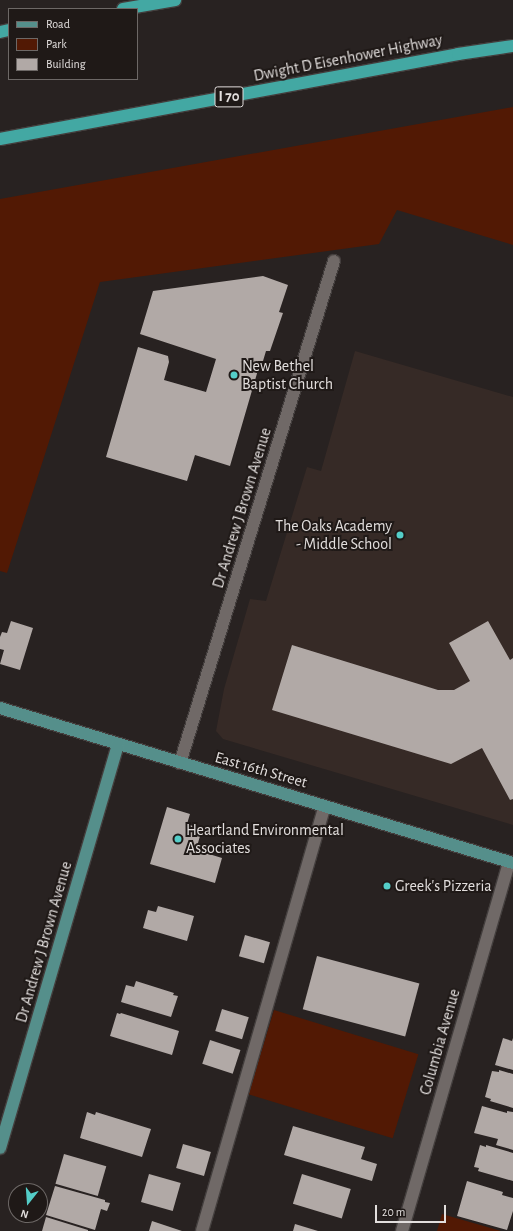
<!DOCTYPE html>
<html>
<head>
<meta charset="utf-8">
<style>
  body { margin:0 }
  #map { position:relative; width:513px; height:1231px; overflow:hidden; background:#282221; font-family:"Alegreya Sans",sans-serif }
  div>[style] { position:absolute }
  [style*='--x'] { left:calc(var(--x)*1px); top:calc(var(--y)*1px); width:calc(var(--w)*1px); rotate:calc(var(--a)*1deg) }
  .built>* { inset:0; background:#362a26 }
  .green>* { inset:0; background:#521904; transform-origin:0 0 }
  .building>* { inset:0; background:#b1a9a6; transform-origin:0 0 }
  .roads { filter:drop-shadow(1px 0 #433e3d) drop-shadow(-1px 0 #433e3d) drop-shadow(0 1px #433e3d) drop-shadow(0 -1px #433e3d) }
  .minor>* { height:12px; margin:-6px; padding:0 6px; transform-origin:6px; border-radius:6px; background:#706967 }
  .major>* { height:12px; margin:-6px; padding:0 6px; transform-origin:6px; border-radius:6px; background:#558f8b }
  .highway>* { height:12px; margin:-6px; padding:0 6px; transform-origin:6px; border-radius:6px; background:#43a8a3 }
  .dots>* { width:11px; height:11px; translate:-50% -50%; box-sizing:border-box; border:2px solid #1f1917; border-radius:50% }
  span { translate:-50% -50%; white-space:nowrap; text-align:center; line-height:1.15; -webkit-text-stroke:4px #1f1917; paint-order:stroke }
  .shield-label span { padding:1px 3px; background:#1f1917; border:1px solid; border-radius:3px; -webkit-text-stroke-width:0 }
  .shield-label { font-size:15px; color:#e2dedd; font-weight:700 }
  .street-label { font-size:16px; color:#e2dedd }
  .poi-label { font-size:16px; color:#e2dedd }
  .left { translate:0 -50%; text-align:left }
  .right { translate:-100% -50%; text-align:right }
  .legend { position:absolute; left:8px; top:8px; width:130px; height:72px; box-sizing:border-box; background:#1f1917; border:1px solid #6d6866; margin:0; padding:5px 7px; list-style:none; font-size:12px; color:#e2dedd }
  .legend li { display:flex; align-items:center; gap:8px; height:20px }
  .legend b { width:20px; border:1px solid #6d6866 }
  .north { position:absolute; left:8px; top:1183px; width:40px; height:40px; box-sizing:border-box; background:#1f1917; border:1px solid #6d6866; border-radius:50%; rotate:197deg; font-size:11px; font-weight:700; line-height:16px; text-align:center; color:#e2dedd }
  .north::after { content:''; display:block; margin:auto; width:14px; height:18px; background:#54cdc8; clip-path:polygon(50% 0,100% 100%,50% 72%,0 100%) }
  .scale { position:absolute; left:375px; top:1205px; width:71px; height:18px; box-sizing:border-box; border:2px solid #e2dedd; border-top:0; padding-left:5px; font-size:12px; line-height:14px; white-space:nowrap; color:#e2dedd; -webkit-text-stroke:3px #1f1917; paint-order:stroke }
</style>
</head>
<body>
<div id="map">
  <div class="built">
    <div style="clip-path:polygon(355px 351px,513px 397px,513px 825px,223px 739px,216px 731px,224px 689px,250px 599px,266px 601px,307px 467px,321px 471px)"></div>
  </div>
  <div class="green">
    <div style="clip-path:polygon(513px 107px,513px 245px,397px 210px,379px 244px,100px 282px,7px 573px,0 571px,0 199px)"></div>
    <div style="left:274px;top:1010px;width:151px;height:88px;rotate:17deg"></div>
    <div style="clip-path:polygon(442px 1214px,501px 1231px,437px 1231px)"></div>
  </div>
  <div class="building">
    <div style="clip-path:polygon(263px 276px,288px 285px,279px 312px,283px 313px,270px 351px,266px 351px,260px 371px,258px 370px,230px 466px,195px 455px,187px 481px,106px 457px,138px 347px,168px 356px,169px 362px,164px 380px,206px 392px,216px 359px,140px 334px,153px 291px)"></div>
    <div style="clip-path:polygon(11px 621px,33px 628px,20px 670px,0 664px,4px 650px,0 649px,0 637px,2px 632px,7px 633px)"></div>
    <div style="clip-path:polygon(488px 621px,510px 660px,513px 658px,513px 799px,510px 800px,482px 748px,451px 764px,272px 710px,292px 645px,438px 690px,454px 690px,470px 681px,449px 643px)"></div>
    <div style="clip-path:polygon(167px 807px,190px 814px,187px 824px,202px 829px,196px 850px,222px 858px,215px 883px,150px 864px)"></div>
    <div style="clip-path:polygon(158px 906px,194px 916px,187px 941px,143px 928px,148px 910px,156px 912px)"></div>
    <div style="left:245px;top:935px;width:26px;height:22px;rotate:16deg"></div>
    <div style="left:317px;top:956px;width:106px;height:55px;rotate:15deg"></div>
    <div style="clip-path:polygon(136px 981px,174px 993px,173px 995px,178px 996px,171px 1017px,121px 1002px,126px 985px,134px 987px)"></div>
    <div style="left:222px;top:1009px;width:28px;height:23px;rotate:17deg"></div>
    <div style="clip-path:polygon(117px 1013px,120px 1014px,121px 1013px,179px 1031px,172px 1055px,110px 1036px)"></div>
    <div style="clip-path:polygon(503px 1038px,512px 1041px,513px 1038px,513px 1070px,495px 1065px)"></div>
    <div style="left:210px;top:1040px;width:32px;height:25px;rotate:18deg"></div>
    <div style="clip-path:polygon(499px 1070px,513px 1074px,513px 1108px,490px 1101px,491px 1099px,485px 1097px,492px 1071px,499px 1072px)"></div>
    <div style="clip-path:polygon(482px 1106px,507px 1113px,507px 1111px,513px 1112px,513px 1150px,496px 1145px,498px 1139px,474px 1133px)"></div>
    <div style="clip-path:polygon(87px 1112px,95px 1115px,96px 1112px,151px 1129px,142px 1157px,80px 1138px)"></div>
    <div style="clip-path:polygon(293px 1126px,365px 1147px,361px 1159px,377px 1164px,372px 1181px,284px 1155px)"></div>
    <div style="left:183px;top:1144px;width:29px;height:25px;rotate:16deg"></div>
    <div style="clip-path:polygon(480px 1145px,486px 1147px,486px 1145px,513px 1153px,513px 1181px,478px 1171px,479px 1168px,474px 1167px)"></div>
    <div style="left:64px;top:1154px;width:44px;height:31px;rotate:16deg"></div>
    <div style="left:149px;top:1174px;width:33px;height:29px;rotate:16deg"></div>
    <div style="left:302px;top:1174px;width:51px;height:31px;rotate:17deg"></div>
    <div style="clip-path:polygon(467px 1181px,503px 1192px,502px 1195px,513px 1198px,513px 1211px,507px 1230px,457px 1216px)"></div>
    <div style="clip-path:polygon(55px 1186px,105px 1200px,105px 1202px,110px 1203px,107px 1211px,101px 1209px,95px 1230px,46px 1215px)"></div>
    <div style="clip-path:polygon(46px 1217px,88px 1230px,88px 1231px,42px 1231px)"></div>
    <div style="clip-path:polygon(152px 1221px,182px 1231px,149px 1231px)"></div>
    <div style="clip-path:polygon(295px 1224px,318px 1231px,293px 1231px)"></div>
  </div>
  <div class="roads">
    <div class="minor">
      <div style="--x:180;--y:763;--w:525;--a:-72.95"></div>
      <div style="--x:202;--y:1231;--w:442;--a:-73.9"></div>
      <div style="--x:402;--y:1231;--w:384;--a:-73.8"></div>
    </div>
    <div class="major">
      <div style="--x:0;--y:708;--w:536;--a:16.81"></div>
      <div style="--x:0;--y:1148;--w:421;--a:-73.7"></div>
    </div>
    <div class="highway">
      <div style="--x:123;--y:9;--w:53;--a:-9.8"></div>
      <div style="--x:0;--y:32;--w:9;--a:-13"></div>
      <div style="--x:0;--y:139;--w:466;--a:-10.5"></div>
      <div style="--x:458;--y:54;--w:56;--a:-8.3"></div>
    </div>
  </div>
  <div class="dots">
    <div style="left:234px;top:375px;background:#54cdc8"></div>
    <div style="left:400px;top:535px;background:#54cdc8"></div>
    <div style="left:178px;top:839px;background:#54cdc8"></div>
    <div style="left:387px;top:886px;background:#54cdc8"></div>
  </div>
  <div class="shield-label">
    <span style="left:229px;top:97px">I 70</span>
  </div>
  <div class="street-label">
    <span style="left:348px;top:58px;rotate:-11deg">Dwight D Eisenhower Highway</span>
    <span style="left:242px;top:508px;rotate:-73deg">Dr Andrew J Brown Avenue</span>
    <span style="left:261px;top:770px;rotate:16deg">East 16th Street</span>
    <span style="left:44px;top:942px;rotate:-74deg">Dr Andrew J Brown Avenue</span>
    <span style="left:440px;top:1042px;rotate:-74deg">Columbia Avenue</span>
  </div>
  <div class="poi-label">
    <span class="left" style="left:242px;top:375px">New Bethel<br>Baptist Church</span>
    <span class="right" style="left:392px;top:535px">The Oaks Academy<br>- Middle School</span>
    <span class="left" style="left:186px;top:839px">Heartland Environmental<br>Associates</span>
    <span class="left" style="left:395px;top:886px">Greek's Pizzeria</span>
  </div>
  <ul class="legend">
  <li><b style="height:5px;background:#558f8b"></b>Road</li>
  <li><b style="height:11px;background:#521904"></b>Park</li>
  <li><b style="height:11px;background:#b1a9a6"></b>Building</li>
  </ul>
  <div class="north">N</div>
  <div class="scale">20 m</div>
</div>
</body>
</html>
